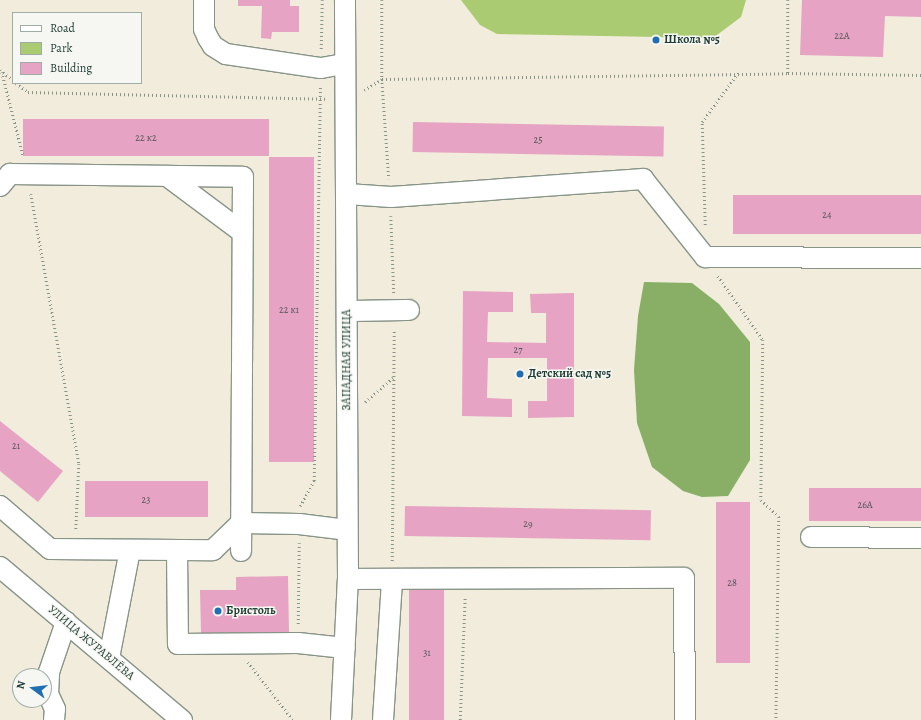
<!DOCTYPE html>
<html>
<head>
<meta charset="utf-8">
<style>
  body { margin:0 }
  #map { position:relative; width:921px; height:720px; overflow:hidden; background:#f1ecdb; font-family:Alegreya,serif }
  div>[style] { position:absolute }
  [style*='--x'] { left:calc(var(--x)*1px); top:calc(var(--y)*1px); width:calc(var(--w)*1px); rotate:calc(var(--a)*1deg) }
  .green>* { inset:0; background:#abcb73 }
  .forest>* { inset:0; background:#88af65 }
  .building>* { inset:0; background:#e7a3c4; transform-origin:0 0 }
  .path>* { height:2.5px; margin-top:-1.25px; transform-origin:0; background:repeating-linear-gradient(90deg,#889488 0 1px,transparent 0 4px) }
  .roads { filter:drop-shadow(1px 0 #889488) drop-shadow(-1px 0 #889488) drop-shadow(0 1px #889488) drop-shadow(0 -1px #889488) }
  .minor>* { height:20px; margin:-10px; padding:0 10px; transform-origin:10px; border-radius:10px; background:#fff }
  .dots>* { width:11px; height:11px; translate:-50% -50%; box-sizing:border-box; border:2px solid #f6f6f2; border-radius:50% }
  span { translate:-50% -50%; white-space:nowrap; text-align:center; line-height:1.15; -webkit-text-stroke:3px #f6f6f2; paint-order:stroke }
  .number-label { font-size:10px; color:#515658 }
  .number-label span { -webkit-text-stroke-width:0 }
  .poi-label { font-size:12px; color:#1f3d34; font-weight:700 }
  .left { translate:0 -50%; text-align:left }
  .street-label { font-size:12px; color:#1f3d34 }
  .legend { position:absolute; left:12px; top:12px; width:130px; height:72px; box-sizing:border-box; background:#f6f6f2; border:1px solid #a0aca6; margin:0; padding:5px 7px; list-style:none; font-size:12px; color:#1f3d34 }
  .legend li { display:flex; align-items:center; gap:8px; height:20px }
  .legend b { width:20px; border:1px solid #a0aca6 }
  .north { position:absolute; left:12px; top:668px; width:40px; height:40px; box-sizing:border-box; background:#f6f6f2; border:1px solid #a0aca6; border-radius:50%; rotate:285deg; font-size:11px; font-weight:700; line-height:16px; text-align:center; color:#1f3d34 }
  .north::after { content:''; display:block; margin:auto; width:14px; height:18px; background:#1f6fb2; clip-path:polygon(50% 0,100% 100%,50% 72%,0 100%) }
</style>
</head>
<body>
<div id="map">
  <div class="green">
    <div style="clip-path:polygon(461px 0,746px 0,741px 17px,713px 38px,497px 34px,480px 25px)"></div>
  </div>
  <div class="forest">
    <div style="clip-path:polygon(644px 282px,692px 283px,719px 304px,750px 342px,750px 460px,728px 496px,702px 497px,683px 491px,652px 467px,637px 423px,634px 370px,638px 316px)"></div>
  </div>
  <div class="building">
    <div style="clip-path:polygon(238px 0,290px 0,290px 6px,299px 6px,299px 32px,272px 32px,271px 39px,261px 38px,262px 6px,238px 6px)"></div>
    <div style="clip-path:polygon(802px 0,921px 0,921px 17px,885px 16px,883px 57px,800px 55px)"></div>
    <div style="left:23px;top:119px;width:246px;height:37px"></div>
    <div style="left:413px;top:122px;width:251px;height:30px;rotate:1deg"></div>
    <div style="left:269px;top:157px;width:45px;height:305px"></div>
    <div style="left:733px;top:195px;width:188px;height:39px"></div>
    <div style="clip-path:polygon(463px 291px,513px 292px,513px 312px,488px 312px,487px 342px,546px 343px,546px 313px,531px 313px,530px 294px,574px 293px,574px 417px,528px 418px,528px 401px,547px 401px,547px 358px,488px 358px,487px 398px,512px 399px,512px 417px,462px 416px)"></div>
    <div style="clip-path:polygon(0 421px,63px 471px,38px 502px,0 471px)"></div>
    <div style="left:85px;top:481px;width:123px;height:36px"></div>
    <div style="left:921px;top:488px;width:33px;height:112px;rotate:90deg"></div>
    <div style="left:716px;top:502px;width:34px;height:161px"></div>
    <div style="left:405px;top:506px;width:246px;height:30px;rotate:1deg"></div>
    <div style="clip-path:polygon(288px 576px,289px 632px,201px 633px,200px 590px,236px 590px,236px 577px)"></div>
    <div style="left:409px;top:586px;width:35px;height:134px"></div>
  </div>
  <div class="path">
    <div style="--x:382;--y:0;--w:79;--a:90"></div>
    <div style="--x:382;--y:79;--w:406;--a:-0.8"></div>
    <div style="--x:788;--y:0;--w:73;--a:90"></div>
    <div style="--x:788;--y:73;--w:133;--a:0.9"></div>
    <div style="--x:321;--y:49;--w:49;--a:-88.8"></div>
    <div style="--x:0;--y:70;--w:16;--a:38"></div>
    <div style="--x:2;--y:72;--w:86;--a:75.8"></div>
    <div style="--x:16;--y:83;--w:15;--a:37"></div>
    <div style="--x:28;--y:92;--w:298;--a:1.3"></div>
    <div style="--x:364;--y:90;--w:21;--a:-31"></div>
    <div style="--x:382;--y:79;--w:100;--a:86"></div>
    <div style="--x:31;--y:194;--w:274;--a:79.9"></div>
    <div style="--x:79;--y:464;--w:66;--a:92.6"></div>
    <div style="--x:391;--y:216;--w:77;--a:87.8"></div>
    <div style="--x:705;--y:225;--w:103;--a:-91.7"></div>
    <div style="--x:702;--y:122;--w:61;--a:-53.7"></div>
    <div style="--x:718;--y:276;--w:78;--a:54.9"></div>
    <div style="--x:763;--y:340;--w:160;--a:90.7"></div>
    <div style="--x:761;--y:500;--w:25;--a:43"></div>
    <div style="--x:779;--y:517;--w:203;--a:90.8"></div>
    <div style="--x:365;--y:402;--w:37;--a:-41"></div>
    <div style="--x:300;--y:506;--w:29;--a:-61"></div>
    <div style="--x:314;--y:481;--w:395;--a:-89.1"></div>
    <div style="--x:392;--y:561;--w:231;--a:-89.5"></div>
    <div style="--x:298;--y:624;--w:81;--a:-89.3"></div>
    <div style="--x:248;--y:662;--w:73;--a:52.2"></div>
    <div style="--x:460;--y:720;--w:123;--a:-87.7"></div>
  </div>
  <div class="roads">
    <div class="minor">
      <div style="--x:204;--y:0;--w:29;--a:90"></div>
      <div style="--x:204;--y:29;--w:10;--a:66"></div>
      <div style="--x:208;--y:38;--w:9;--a:58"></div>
      <div style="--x:213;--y:46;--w:15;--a:32"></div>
      <div style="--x:226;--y:54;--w:96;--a:8.4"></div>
      <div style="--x:321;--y:68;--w:23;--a:-10"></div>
      <div style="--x:167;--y:176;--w:94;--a:36.7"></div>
      <div style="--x:0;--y:186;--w:16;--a:-50"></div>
      <div style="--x:10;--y:174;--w:233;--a:0.7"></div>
      <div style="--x:243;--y:177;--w:374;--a:90.3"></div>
      <div style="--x:347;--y:194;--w:44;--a:3.9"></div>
      <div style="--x:391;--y:197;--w:253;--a:-4.1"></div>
      <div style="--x:643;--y:179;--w:100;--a:51.5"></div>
      <div style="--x:705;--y:257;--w:216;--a:0.3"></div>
      <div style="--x:347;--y:311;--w:62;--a:-0.9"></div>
      <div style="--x:0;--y:506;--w:66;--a:40.7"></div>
      <div style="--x:50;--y:549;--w:163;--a:0.4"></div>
      <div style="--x:213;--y:550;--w:39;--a:-44"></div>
      <div style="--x:241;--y:523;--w:58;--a:1"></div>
      <div style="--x:299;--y:524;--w:48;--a:7.1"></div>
      <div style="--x:811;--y:537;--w:110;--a:0.5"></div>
      <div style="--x:177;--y:550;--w:94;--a:89.4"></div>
      <div style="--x:178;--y:644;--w:120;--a:-0.5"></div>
      <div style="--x:298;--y:643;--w:47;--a:6.1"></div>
      <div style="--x:0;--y:567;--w:238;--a:40.1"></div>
      <div style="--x:348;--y:579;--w:336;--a:-0.2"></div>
      <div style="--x:684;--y:578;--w:142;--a:89.6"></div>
      <div style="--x:109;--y:658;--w:110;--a:-79"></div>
      <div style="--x:54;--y:720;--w:11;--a:-85"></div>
      <div style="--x:55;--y:709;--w:17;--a:-115"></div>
      <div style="--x:48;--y:694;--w:22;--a:-87"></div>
      <div style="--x:49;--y:672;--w:53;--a:-71.2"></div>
      <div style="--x:341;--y:720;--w:141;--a:-87.2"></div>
      <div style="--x:348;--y:579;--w:579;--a:-90.3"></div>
      <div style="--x:383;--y:720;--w:141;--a:-86.3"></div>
    </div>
  </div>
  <div class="dots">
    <div style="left:656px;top:40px;background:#1f6fb2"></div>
    <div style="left:520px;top:374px;background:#1f6fb2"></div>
    <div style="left:218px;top:611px;background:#1f6fb2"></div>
  </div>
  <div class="number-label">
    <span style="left:842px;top:36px">22А</span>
    <span style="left:146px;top:138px">22 к2</span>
    <span style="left:538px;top:140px">25</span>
    <span style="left:827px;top:215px">24</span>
    <span style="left:289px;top:310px">22 к1</span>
    <span style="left:518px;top:350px">27</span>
    <span style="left:16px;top:446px">21</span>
    <span style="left:146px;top:500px">23</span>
    <span style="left:865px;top:505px">26А</span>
    <span style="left:528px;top:524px">29</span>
    <span style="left:732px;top:583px">28</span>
    <span style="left:427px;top:653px">31</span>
  </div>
  <div class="poi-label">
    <span class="left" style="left:664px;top:40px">Школа №5</span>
    <span class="left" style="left:528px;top:374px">Детский сад №5</span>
    <span class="left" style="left:226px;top:611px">Бристоль</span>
  </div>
  <div class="street-label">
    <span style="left:347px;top:360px;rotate:-90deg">ЗАПАДНАЯ УЛИЦА</span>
    <span style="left:91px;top:643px;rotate:40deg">УЛИЦА ЖУРАВЛЁВА</span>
  </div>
  <ul class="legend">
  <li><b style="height:5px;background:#fff"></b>Road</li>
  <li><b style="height:11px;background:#abcb73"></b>Park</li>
  <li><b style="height:11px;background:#e7a3c4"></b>Building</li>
  </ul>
  <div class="north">N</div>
</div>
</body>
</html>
